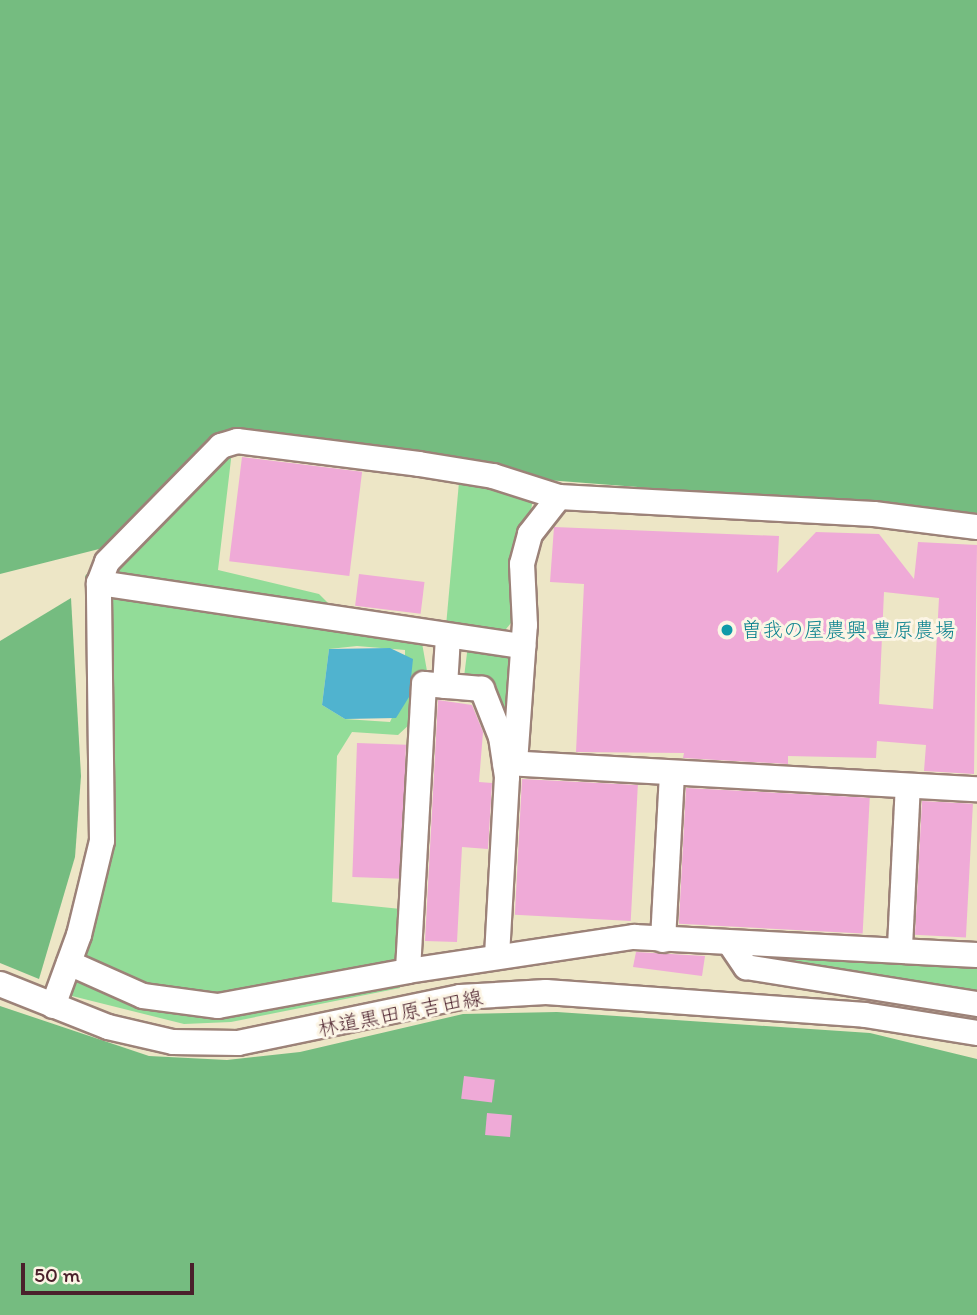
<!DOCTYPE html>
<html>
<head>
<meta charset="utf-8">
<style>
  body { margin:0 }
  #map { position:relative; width:977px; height:1315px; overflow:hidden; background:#ede6c6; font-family:Itim,"Klee One",sans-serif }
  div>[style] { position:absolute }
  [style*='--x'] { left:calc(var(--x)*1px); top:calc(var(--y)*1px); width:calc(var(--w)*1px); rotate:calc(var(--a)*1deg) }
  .green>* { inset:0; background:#92dc98 }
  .forest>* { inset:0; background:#75bc80 }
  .water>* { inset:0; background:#50b3cf }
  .building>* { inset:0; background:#efaad7; transform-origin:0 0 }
  .roads { filter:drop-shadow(2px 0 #9c8278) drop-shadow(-2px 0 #9c8278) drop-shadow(0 2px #9c8278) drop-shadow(0 -2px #9c8278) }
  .minor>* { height:24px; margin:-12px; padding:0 12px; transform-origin:12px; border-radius:12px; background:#fff }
  .dots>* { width:19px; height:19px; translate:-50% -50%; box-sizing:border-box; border:4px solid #fcf5e5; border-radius:50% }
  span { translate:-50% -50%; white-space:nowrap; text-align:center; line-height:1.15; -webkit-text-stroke:6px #fcf5e5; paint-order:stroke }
  .culture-label { font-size:21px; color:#0d838f }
  .left { translate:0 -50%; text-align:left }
  .street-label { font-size:21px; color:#4a1f2b }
  .scale { position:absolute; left:21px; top:1263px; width:173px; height:32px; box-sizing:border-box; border:4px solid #4a1f2b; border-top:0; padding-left:9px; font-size:21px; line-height:24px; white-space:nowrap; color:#4a1f2b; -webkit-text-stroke:5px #fcf5e5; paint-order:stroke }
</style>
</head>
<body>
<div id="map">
  <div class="green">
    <div style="clip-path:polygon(evenodd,234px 434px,218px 570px,319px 594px,354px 629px,422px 643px,427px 671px,420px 675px,411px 723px,398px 735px,352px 732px,337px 756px,332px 902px,401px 909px,400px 988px,231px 1022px,184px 1024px,52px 991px,95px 827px,85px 576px,146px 503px,215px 441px,234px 434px,357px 646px,405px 650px,405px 689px,390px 722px,345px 719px,322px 705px,329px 649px,357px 646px)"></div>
    <div style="clip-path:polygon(479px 481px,533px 499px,511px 623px,501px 635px,446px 626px,459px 482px)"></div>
    <div style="clip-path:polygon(468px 645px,508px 657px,512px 723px,464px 677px)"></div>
    <div style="clip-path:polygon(759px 955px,977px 963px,977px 995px,760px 960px)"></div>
  </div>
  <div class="forest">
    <div style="clip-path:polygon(0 0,977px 0,977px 513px,547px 480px,455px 459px,215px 441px,107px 547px,0 574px)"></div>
    <div style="clip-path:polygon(71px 598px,81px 776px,75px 857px,39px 979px,0 963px,0 641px)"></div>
    <div style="clip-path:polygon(0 1006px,149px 1056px,227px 1060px,300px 1052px,463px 1014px,557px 1012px,870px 1033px,977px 1059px,977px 1315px,0 1315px)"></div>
  </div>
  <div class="water">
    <div style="clip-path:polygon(390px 648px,413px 659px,409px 697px,396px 718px,345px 719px,322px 705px,329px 649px)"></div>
  </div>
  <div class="building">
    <div style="left:242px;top:457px;width:121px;height:105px;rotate:7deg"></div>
    <div style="clip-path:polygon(evenodd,554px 527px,779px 536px,777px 573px,816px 532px,879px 534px,914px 579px,918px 542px,977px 545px,974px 774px,924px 771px,926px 745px,877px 741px,876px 758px,788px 756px,788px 764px,683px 758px,684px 753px,576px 752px,584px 584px,550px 582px,554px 527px,884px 592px,939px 598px,933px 709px,879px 704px,884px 592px)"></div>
    <div style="left:359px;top:574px;width:66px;height:32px;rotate:7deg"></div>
    <div style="clip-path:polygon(438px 700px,472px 705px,483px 732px,479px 782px,492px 783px,488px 849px,462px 847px,457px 942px,425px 941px)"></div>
    <div style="left:357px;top:743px;width:49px;height:134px;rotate:2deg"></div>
    <div style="left:522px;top:779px;width:116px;height:136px;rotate:3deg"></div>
    <div style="left:686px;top:788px;width:184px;height:136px;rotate:3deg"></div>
    <div style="left:922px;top:801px;width:51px;height:134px;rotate:3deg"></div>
    <div style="clip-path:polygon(636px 952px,705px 956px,702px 976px,633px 967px)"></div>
    <div style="left:464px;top:1076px;width:31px;height:23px;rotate:7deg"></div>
    <div style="left:487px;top:1113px;width:25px;height:22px;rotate:5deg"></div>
  </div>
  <div class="roads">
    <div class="minor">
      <div style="--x:99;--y:583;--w:429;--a:8.5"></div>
      <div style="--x:445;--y:686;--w:49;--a:-86.5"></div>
      <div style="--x:505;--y:763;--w:473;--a:3.2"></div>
      <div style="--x:515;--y:763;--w:138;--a:-85.9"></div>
      <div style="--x:525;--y:625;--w:61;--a:-92.8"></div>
      <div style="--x:522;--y:564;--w:31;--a:-75"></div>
      <div style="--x:530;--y:534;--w:47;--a:-51.9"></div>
      <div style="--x:559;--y:497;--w:315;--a:3.1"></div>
      <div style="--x:874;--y:514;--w:104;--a:7.2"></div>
      <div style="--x:663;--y:940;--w:167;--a:-86.9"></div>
      <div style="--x:731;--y:945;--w:27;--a:56"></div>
      <div style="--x:746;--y:967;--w:234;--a:9.1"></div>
      <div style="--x:900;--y:947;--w:161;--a:-87.2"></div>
      <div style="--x:497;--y:956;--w:179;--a:-86.8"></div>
      <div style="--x:507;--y:777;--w:40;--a:-98.5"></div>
      <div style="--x:501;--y:737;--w:52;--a:-111.6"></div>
      <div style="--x:482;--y:689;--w:58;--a:-175.1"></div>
      <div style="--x:424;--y:684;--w:287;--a:93.2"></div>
      <div style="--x:408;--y:971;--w:229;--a:-8.6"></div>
      <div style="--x:634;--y:937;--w:343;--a:3"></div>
      <div style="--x:69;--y:963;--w:81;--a:24"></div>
      <div style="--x:143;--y:996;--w:76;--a:7.6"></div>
      <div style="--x:218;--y:1006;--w:193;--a:-10.4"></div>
      <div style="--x:0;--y:984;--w:116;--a:21.7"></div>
      <div style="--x:108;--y:1027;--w:67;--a:13"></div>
      <div style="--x:173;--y:1042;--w:65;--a:0.9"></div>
      <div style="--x:238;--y:1043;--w:227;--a:-11.7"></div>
      <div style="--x:460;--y:997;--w:86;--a:-3.3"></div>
      <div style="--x:546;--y:992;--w:320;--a:4.1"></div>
      <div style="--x:865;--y:1015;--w:113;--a:9.1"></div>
      <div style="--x:53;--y:1006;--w:76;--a:-69.9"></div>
      <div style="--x:79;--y:935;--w:97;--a:-76.3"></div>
      <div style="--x:102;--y:841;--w:258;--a:-90.7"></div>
      <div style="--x:99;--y:583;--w:22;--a:-69"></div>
      <div style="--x:107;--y:562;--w:163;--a:-45.5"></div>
      <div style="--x:221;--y:446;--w:17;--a:-17"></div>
      <div style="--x:237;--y:441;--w:183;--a:7.2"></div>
      <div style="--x:419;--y:464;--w:75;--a:9.2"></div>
      <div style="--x:493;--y:476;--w:69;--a:17.7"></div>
    </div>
  </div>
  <div class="dots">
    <div style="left:727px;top:630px;background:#0f9aa8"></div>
  </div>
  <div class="culture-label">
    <span class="left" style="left:741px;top:630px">曽我の屋農興 豊原農場</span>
  </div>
  <div class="street-label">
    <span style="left:400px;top:1013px;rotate:-11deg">林道黒田原吉田線</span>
  </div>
  <div class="scale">50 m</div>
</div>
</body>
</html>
